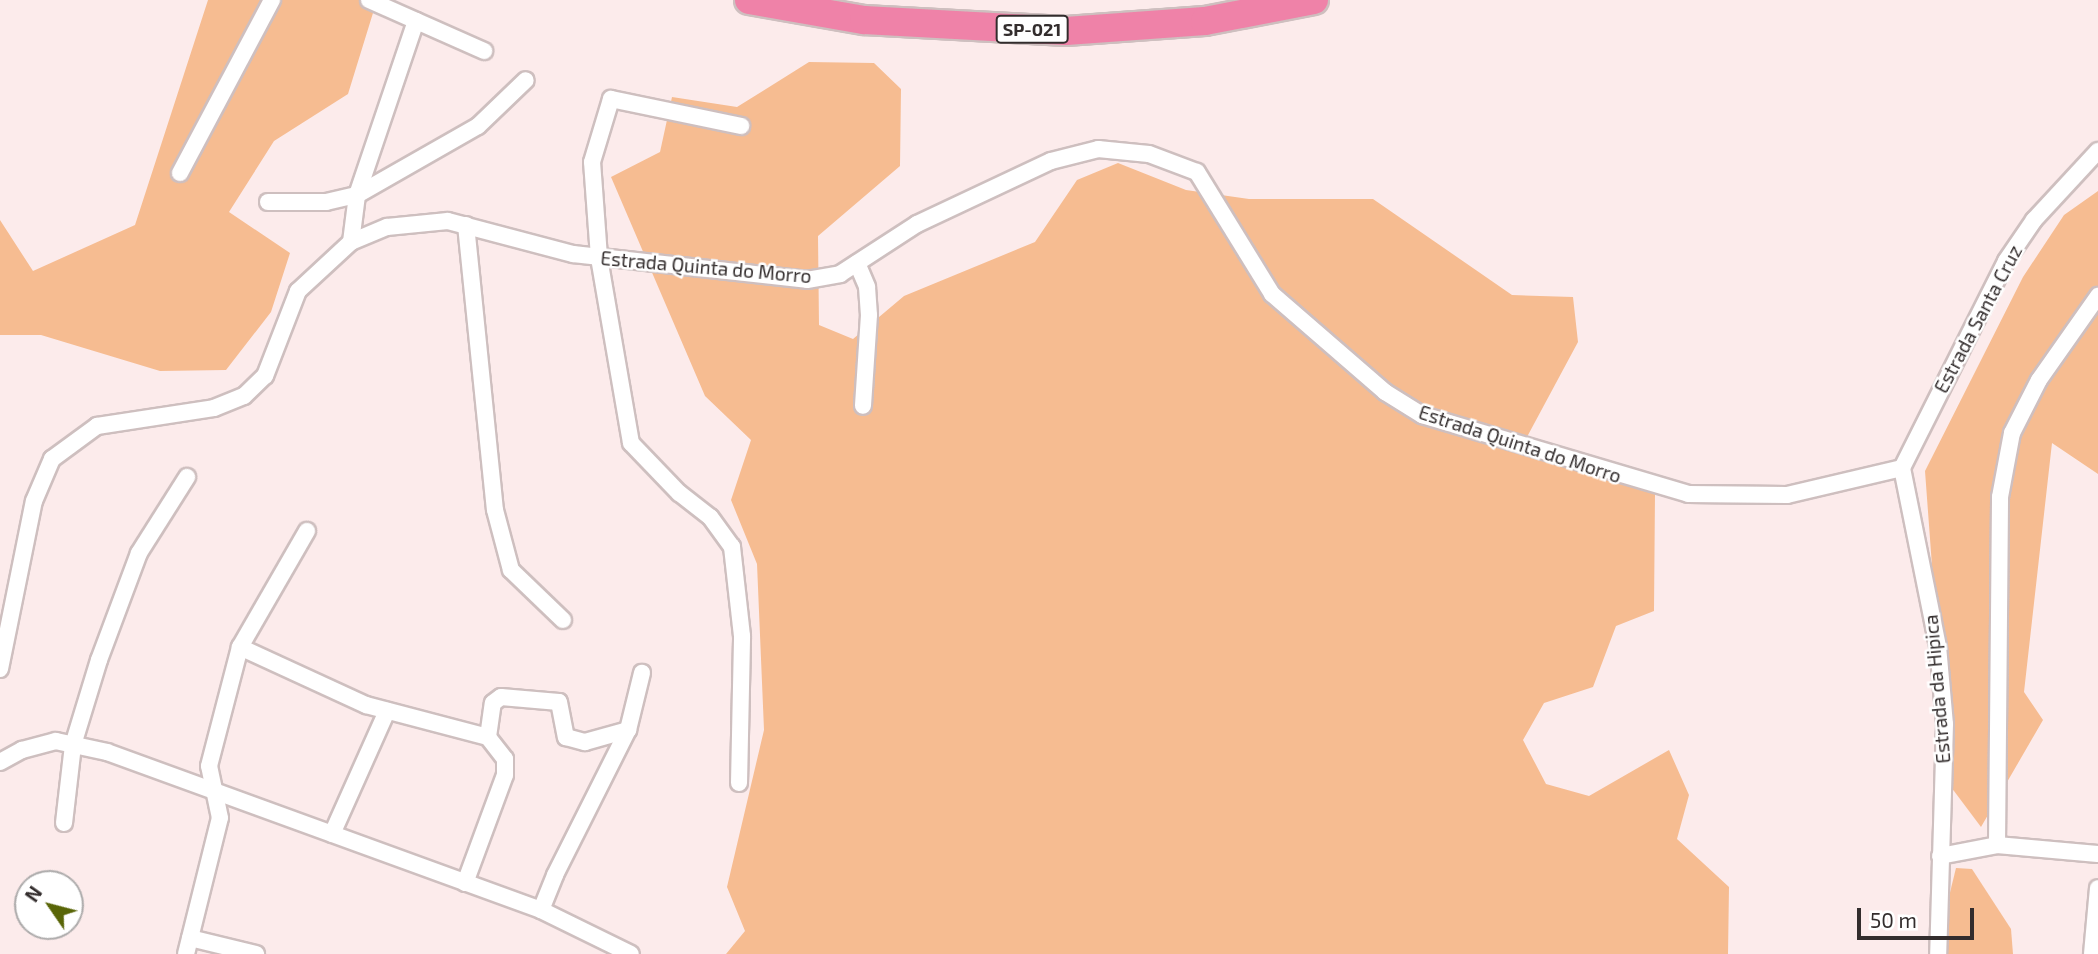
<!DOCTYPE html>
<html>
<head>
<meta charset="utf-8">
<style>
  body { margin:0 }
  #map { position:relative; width:2098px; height:954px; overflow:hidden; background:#fcebeb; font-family:"Exo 2",sans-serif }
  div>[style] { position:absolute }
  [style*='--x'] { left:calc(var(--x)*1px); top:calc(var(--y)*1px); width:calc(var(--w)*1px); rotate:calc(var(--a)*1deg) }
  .green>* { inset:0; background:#f6bc91 }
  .roads { filter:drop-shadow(2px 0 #cebfbf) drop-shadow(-2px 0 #cebfbf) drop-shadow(0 2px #cebfbf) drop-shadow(0 -2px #cebfbf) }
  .street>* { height:16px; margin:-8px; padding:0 8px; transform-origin:8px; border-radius:8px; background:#fff }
  .highway>* { height:28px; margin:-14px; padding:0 14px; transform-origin:14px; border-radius:14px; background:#ef82a8 }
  span { translate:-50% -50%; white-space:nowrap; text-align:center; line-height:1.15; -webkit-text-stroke:5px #fff; paint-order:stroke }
  .shield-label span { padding:2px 5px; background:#fff; border:2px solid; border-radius:5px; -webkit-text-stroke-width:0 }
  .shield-label { font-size:18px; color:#332d2d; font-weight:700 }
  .street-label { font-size:19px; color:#332d2d }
  .north { position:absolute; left:14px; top:870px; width:70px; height:70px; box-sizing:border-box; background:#fff; border:2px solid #adabab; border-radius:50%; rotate:305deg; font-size:19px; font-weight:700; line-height:28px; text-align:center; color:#332d2d }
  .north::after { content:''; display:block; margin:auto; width:24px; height:32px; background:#596507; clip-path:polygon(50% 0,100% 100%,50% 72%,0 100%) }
  .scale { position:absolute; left:1857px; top:908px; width:117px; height:32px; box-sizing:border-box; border:4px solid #332d2d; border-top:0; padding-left:9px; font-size:21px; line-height:24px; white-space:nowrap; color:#332d2d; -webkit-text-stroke:5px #fff; paint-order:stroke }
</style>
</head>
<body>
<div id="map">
  <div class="green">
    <div style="clip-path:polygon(208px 0,377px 0,348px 94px,274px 141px,229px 212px,290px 253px,271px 312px,226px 370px,160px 371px,41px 335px,0 335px,0 220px,33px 271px,135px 225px)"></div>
    <div style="clip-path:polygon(809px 62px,874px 63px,901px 89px,900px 166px,818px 236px,819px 325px,853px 339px,904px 296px,1035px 242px,1077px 180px,1118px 163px,1186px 190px,1249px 199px,1373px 199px,1512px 295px,1573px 297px,1578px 342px,1520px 450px,1655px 494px,1654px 611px,1616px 626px,1593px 687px,1544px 703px,1523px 740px,1546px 784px,1589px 796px,1669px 750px,1689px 795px,1677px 839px,1729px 887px,1728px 954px,726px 954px,745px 931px,727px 887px,764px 730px,757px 564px,731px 500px,751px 440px,705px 396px,611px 177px,660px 152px,672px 97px,737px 107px)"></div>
    <div style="clip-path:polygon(2098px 191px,2098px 474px,2052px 443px,2024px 692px,2043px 720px,1981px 827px,1948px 783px,1925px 471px,2023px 277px,2064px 215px)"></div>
    <div style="clip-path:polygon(1956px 868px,1972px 869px,2011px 929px,2013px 954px,1943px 954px,1943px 921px)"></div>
  </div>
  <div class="roads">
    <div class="street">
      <div style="--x:369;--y:0;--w:126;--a:23.9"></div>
      <div style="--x:180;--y:173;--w:196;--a:-62"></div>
      <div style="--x:268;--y:202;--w:58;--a:0"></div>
      <div style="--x:326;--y:202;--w:32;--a:-13"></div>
      <div style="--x:357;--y:195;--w:184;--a:-71.3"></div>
      <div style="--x:466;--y:225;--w:286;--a:84.2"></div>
      <div style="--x:495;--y:510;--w:62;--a:75.1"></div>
      <div style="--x:511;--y:570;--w:72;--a:43.9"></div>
      <div style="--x:351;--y:242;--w:47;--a:-82.7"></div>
      <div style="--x:357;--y:195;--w:139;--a:-29.7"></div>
      <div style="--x:478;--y:126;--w:66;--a:-43.8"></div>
      <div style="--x:857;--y:263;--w:26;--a:67"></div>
      <div style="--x:867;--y:287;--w:28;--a:86"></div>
      <div style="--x:869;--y:315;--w:91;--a:93.8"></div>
      <div style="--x:1902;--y:468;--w:182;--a:78.6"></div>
      <div style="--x:1938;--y:646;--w:78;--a:84.9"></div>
      <div style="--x:1945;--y:724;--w:230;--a:91.7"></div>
      <div style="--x:1902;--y:468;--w:232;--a:-63.3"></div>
      <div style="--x:2006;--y:261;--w:50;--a:-55.7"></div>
      <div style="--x:2034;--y:220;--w:94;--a:-47.2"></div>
      <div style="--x:240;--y:647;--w:139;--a:24.7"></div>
      <div style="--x:366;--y:705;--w:126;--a:14.7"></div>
      <div style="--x:488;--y:737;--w:34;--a:-82"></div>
      <div style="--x:493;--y:703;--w:10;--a:-37"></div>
      <div style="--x:501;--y:697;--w:58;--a:4.9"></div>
      <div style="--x:559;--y:702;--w:36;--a:79"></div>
      <div style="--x:566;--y:737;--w:20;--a:15"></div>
      <div style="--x:585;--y:742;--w:45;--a:-15.6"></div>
      <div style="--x:628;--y:730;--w:59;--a:-76.2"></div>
      <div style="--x:0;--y:669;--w:171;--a:-78.6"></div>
      <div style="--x:34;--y:501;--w:46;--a:-66.8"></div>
      <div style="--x:52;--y:459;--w:56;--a:-36.3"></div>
      <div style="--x:97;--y:426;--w:118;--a:-8.7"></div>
      <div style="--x:214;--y:408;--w:32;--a:-22"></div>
      <div style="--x:244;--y:396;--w:29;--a:-44"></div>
      <div style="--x:265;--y:376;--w:91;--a:-68.8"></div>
      <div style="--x:298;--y:291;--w:72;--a:-42.8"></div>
      <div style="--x:351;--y:242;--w:39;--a:-23"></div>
      <div style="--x:387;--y:227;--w:61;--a:-5.6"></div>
      <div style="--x:448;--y:221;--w:129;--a:14.8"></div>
      <div style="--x:573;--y:254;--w:235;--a:6.3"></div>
      <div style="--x:807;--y:280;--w:34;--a:-10"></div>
      <div style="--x:840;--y:274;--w:92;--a:-33"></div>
      <div style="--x:917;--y:224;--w:148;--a:-25.2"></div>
      <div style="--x:1051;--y:161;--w:49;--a:-14.3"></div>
      <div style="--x:1098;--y:149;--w:51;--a:5.6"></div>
      <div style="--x:1149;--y:154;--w:51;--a:20.6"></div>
      <div style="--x:1197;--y:172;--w:143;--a:58.4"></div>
      <div style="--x:1272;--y:294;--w:150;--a:40.9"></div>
      <div style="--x:1385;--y:392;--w:44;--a:31.9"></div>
      <div style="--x:1422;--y:415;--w:277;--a:16.5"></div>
      <div style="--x:1688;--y:494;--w:99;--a:0.6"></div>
      <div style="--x:1787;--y:495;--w:118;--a:-13.2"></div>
      <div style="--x:0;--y:762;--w:25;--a:-29"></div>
      <div style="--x:22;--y:750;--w:35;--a:-15"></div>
      <div style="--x:56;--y:741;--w:52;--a:12.2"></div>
      <div style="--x:107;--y:752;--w:462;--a:20"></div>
      <div style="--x:541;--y:910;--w:100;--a:26.1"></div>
      <div style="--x:739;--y:783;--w:147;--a:-88.8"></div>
      <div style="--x:742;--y:636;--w:90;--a:-96.4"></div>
      <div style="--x:732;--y:547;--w:37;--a:-126"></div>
      <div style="--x:710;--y:517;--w:39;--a:-142"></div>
      <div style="--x:679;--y:493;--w:69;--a:-133.8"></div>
      <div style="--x:631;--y:443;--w:189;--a:-99.8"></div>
      <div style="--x:599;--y:257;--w:95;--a:-94.2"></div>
      <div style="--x:592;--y:162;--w:66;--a:-73.2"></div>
      <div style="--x:611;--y:99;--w:133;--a:11.7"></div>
      <div style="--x:64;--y:823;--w:79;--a:-83.4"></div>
      <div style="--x:73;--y:745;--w:89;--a:-73"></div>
      <div style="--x:99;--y:660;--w:114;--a:-69.5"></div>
      <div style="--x:139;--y:553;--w:90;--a:-57.7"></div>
      <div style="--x:332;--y:834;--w:135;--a:-65.9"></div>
      <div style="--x:1997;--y:845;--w:348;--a:-89.5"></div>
      <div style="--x:2000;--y:497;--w:65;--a:-79.4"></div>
      <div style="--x:2012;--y:433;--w:59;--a:-63"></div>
      <div style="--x:2039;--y:380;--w:103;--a:-54.9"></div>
      <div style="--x:1940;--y:856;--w:58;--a:-10.9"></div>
      <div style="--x:1997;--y:845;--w:101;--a:5.1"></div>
      <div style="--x:465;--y:883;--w:115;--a:-69.7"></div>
      <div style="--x:505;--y:775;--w:16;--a:-90"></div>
      <div style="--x:505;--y:759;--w:28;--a:-128"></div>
      <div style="--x:541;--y:910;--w:38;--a:-68"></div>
      <div style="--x:555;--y:875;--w:162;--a:-63.3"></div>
      <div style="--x:190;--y:938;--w:68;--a:13.6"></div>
      <div style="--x:186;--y:954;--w:140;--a:-76"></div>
      <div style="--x:220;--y:818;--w:53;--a:-101.9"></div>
      <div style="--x:209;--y:766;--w:123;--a:-75.4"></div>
      <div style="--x:240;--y:647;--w:134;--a:-60"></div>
      <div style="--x:2092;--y:954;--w:66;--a:-84.8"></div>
    </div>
    <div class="highway">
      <div style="--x:749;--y:0;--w:117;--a:9.9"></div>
      <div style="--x:864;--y:20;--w:202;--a:3.1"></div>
      <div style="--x:1066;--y:31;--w:139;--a:-4.1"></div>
      <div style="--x:1205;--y:21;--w:111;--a:-10.9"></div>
    </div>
  </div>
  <div class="shield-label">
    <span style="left:1032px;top:29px">SP-021</span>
  </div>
  <div class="street-label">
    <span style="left:706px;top:267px;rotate:5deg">Estrada Quinta do Morro</span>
    <span style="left:1978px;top:319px;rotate:-62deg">Estrada Santa Cruz</span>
    <span style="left:1520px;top:444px;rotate:18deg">Estrada Quinta do Morro</span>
    <span style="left:1937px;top:689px;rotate:-95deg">Estrada da Hipica</span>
  </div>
  <div class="north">N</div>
  <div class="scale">50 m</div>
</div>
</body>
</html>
